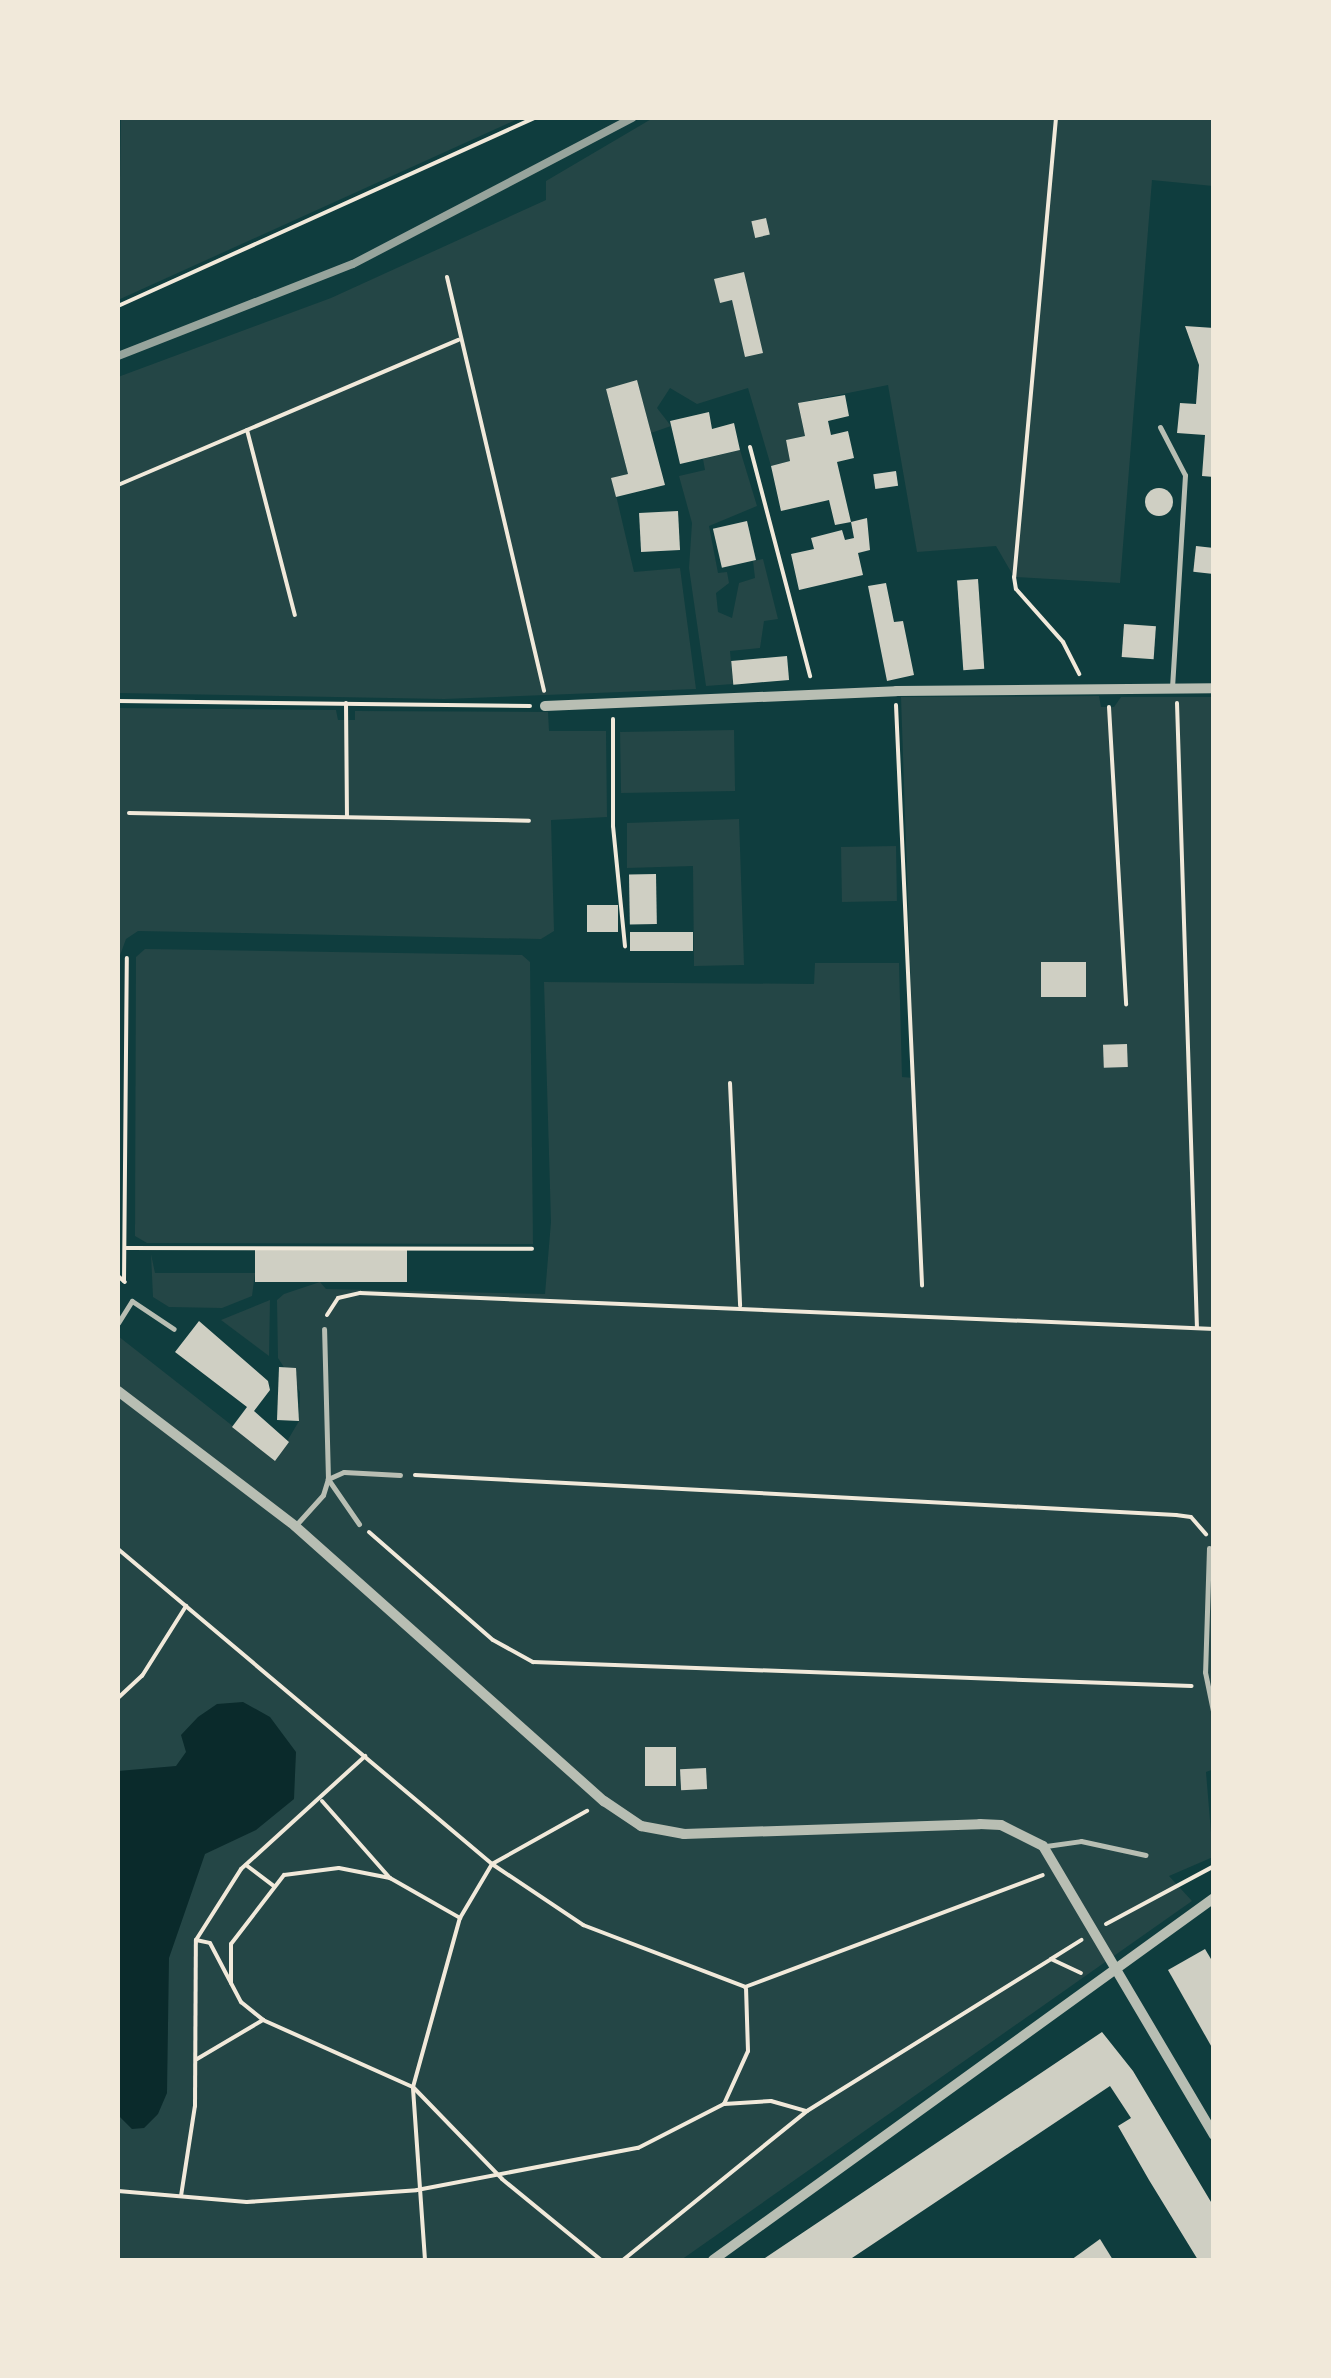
<!DOCTYPE html>
<html>
<head>
<meta charset="utf-8">
<style>
  body { margin:0 }
  #map { position:relative; width:1331px; height:2378px; overflow:hidden; background:#0f3d3e; font-family:Figtree,sans-serif }
  div>[style] { position:absolute }
  [style*='--x'] { left:calc(var(--x)*1px); top:calc(var(--y)*1px); width:calc(var(--w)*1px); rotate:calc(var(--a)*1deg) }
  .green>* { inset:0; background:#244646; transform-origin:0 0 }
  .water>* { inset:0; background:#0a2a2b }
  .building>* { inset:0; background:#cfcfc3; transform-origin:0 0 }
  .round { border-radius:50% }
  .path>* { height:4px; margin:-2px; padding:0 2px; transform-origin:2px; border-radius:2px; background:#f1e9da }
  .service>* { height:5px; margin:-2.5px; padding:0 2.5px; transform-origin:2.5px; border-radius:2.5px; background:#b8beb3 }
  .minor>* { height:10px; margin:-5px; padding:0 5px; transform-origin:5px; border-radius:5px; background:#b8beb3 }
  .rail>* { height:8px; margin:-4px; padding:0 4px; transform-origin:4px; border-radius:4px; background:#97a49c }
  span { translate:-50% -50%; white-space:nowrap; text-align:center; line-height:1.15; -webkit-text-stroke:8px #f1e9da; paint-order:stroke }
  .frame { position:absolute; inset:0; border:120px solid #f1e9da; pointer-events:none }
</style>
</head>
<body>
<div id="map">
  <div class="green">
    <div style="clip-path:polygon(121px 118px,520px 118px,118px 300px)"></div>
    <div style="clip-path:polygon(653px 118px,1213px 118px,1213px 186px,1152px 180px,1120px 583px,1014px 577px,996px 546px,917px 552px,888px 385px,798px 403px,805px 436px,786px 440px,790px 461px,771px 466px,748px 388px,697px 404px,670px 388px,657px 408px,671px 426px,651px 433px,637px 381px,606px 389px,628px 474px,612px 478px,634px 572px,680px 568px,696px 689px,444px 699px,118px 693px,118px 377px,331px 298px,546px 200px,546px 181px)"></div>
    <div style="clip-path:polygon(740px 450px,757px 506px,709px 526px,718px 573px,727px 572px,729px 583px,716px 593px,718px 612px,732px 618px,739px 583px,755px 578px,753px 561px,763px 559px,778px 619px,764px 621px,760px 648px,730px 651px,733px 684px,706px 686px,689px 568px,692px 523px,679px 476px,705px 470px,703px 459px)"></div>
    <div style="clip-path:polygon(1099px 696px,1101px 707px,1114px 707px,1121px 697px,1213px 697px,1214px 1769px,1206px 1772px,1213px 1857px,1169px 1876px,1192px 1901px,681px 2260px,118px 2260px,118px 1336px,276px 1460px,299px 1421px,300px 1392px,278px 1358px,277px 1300px,284px 1294px,320px 1282px,326px 1289px,545px 1294px,551px 1222px,544px 982px,814px 984px,815px 963px,899px 963px,902px 1077px,914px 1078px,901px 697px)"></div>
    <div style="clip-path:polygon(118px 708px,336px 710px,338px 720px,355px 720px,355px 711px,548px 712px,549px 731px,606px 731px,607px 817px,551px 820px,554px 931px,541px 939px,138px 931px,126px 939px,119px 958px,118px 1159px)"></div>
    <div style="left:734px;top:730px;width:61px;height:114px;rotate:89deg"></div>
    <div style="clip-path:polygon(739px 819px,744px 965px,694px 966px,693px 866px,627px 868px,627px 823px)"></div>
    <div style="left:896px;top:846px;width:55px;height:55px;rotate:89deg"></div>
    <div style="clip-path:polygon(145px 949px,522px 955px,530px 962px,533px 1244px,147px 1243px,135px 1236px,136px 957px)"></div>
    <div style="clip-path:polygon(151px 1254px,155px 1273px,255px 1273px,252px 1296px,222px 1308px,169px 1307px,153px 1297px)"></div>
    <div style="clip-path:polygon(270px 1300px,269px 1356px,221px 1320px)"></div>
  </div>
  <div class="water">
    <div style="clip-path:polygon(243px 1702px,270px 1717px,296px 1752px,294px 1799px,256px 1830px,205px 1854px,169px 1958px,167px 2093px,158px 2114px,144px 2128px,132px 2129px,118px 2115px,118px 1771px,176px 1766px,186px 1752px,181px 1735px,198px 1717px,217px 1704px)"></div>
  </div>
  <div class="building">
    <div style="left:766px;top:218px;width:17px;height:15px;rotate:77deg"></div>
    <div style="clip-path:polygon(744px 272px,763px 353px,745px 357px,732px 300px,720px 303px,714px 279px)"></div>
    <div style="clip-path:polygon(1185px 326px,1214px 328px,1214px 477px,1202px 476px,1205px 435px,1177px 433px,1180px 403px,1196px 404px,1199px 365px)"></div>
    <div style="clip-path:polygon(637px 380px,665px 485px,616px 497px,611px 478px,628px 474px,606px 389px)"></div>
    <div style="clip-path:polygon(845px 395px,849px 416px,828px 421px,831px 435px,848px 431px,854px 458px,837px 462px,851px 522px,867px 518px,870px 550px,858px 553px,863px 575px,799px 590px,791px 554px,814px 549px,811px 538px,842px 530px,845px 540px,854px 538px,851px 522px,835px 525px,829px 500px,781px 511px,771px 466px,790px 461px,786px 440px,805px 436px,798px 403px)"></div>
    <div style="clip-path:polygon(709px 412px,712px 429px,734px 423px,740px 450px,680px 464px,670px 421px)"></div>
    <div style="left:896px;top:471px;width:15px;height:23px;rotate:82deg"></div>
    <div class="round" style="left:1145px;top:488px;width:28px;height:28px"></div>
    <div style="left:678px;top:511px;width:39px;height:39px;rotate:87deg"></div>
    <div style="left:747px;top:521px;width:40px;height:35px;rotate:77deg"></div>
    <div style="left:1196px;top:546px;width:18px;height:26px;rotate:6deg"></div>
    <div style="left:978px;top:579px;width:90px;height:21px;rotate:86deg"></div>
    <div style="clip-path:polygon(886px 583px,894px 622px,903px 621px,914px 675px,887px 681px,868px 586px)"></div>
    <div style="left:1124px;top:624px;width:32px;height:33px;rotate:4deg"></div>
    <div style="left:787px;top:656px;width:24px;height:56px;rotate:85deg"></div>
    <div style="left:656px;top:874px;width:50px;height:27px;rotate:89deg"></div>
    <div style="left:618px;top:905px;width:27px;height:31px;rotate:90deg"></div>
    <div style="left:693px;top:932px;width:19px;height:63px;rotate:90deg"></div>
    <div style="left:1041px;top:962px;width:45px;height:35px"></div>
    <div style="left:1127px;top:1044px;width:23px;height:24px;rotate:88deg"></div>
    <div style="left:255px;top:1249px;width:152px;height:33px"></div>
    <div style="clip-path:polygon(199px 1321px,268px 1381px,270px 1390px,254px 1411px,289px 1442px,275px 1461px,232px 1427px,247px 1407px,175px 1352px)"></div>
    <div style="clip-path:polygon(279px 1367px,296px 1368px,299px 1421px,277px 1420px)"></div>
    <div style="left:645px;top:1747px;width:31px;height:39px"></div>
    <div style="left:706px;top:1768px;width:21px;height:26px;rotate:87deg"></div>
    <div style="clip-path:polygon(1205px 1949px,1214px 1964px,1214px 2051px,1168px 1970px)"></div>
    <div style="clip-path:polygon(1102px 2032px,1133px 2071px,1214px 2207px,1214px 2260px,1198px 2260px,1149px 2180px,1118px 2126px,1131px 2118px,1110px 2086px,849px 2260px,762px 2260px)"></div>
    <div style="clip-path:polygon(1100px 2239px,1113px 2260px,1071px 2260px)"></div>
  </div>
  <div class="path">
    <div style="--x:1056;--y:118;--w:461;--a:95.2"></div>
    <div style="--x:1014;--y:577;--w:12;--a:81"></div>
    <div style="--x:1016;--y:589;--w:71;--a:48.4"></div>
    <div style="--x:1063;--y:642;--w:36;--a:63"></div>
    <div style="--x:447;--y:277;--w:425;--a:76.8"></div>
    <div style="--x:118;--y:306;--w:457;--a:-24.3"></div>
    <div style="--x:247;--y:430;--w:191;--a:75.5"></div>
    <div style="--x:750;--y:447;--w:237;--a:75.3"></div>
    <div style="--x:118;--y:485;--w:370;--a:-23.1"></div>
    <div style="--x:118;--y:701;--w:412;--a:0.7"></div>
    <div style="--x:346;--y:703;--w:114;--a:89.5"></div>
    <div style="--x:1177;--y:703;--w:625;--a:88.17"></div>
    <div style="--x:896;--y:705;--w:581;--a:87.43"></div>
    <div style="--x:1109;--y:707;--w:298;--a:86.7"></div>
    <div style="--x:613;--y:719;--w:107;--a:90"></div>
    <div style="--x:613;--y:826;--w:121;--a:84.3"></div>
    <div style="--x:129;--y:813;--w:400;--a:1.1"></div>
    <div style="--x:730;--y:1083;--w:223;--a:87.4"></div>
    <div style="--x:125;--y:1248;--w:407;--a:0.1"></div>
    <div style="--x:118;--y:1276;--w:9;--a:41"></div>
    <div style="--x:124;--y:1281;--w:323;--a:-89.5"></div>
    <div style="--x:327;--y:1315;--w:20;--a:-57"></div>
    <div style="--x:338;--y:1298;--w:23;--a:-13"></div>
    <div style="--x:360;--y:1293;--w:855;--a:2.41"></div>
    <div style="--x:415;--y:1475;--w:762;--a:3.01"></div>
    <div style="--x:1176;--y:1515;--w:15;--a:8"></div>
    <div style="--x:1191;--y:1517;--w:23;--a:49"></div>
    <div style="--x:369;--y:1532;--w:164;--a:41.1"></div>
    <div style="--x:493;--y:1640;--w:46;--a:28.8"></div>
    <div style="--x:533;--y:1662;--w:659;--a:2.09"></div>
    <div style="--x:118;--y:1549;--w:489;--a:40.1"></div>
    <div style="--x:492;--y:1864;--w:110;--a:33.8"></div>
    <div style="--x:583;--y:1925;--w:173;--a:20.9"></div>
    <div style="--x:745;--y:1987;--w:318;--a:-20.6"></div>
    <div style="--x:118;--y:1698;--w:33;--a:-43"></div>
    <div style="--x:142;--y:1676;--w:83;--a:-57.8"></div>
    <div style="--x:322;--y:1801;--w:103;--a:48.6"></div>
    <div style="--x:390;--y:1878;--w:81;--a:29.7"></div>
    <div style="--x:246;--y:1865;--w:35;--a:37"></div>
    <div style="--x:1106;--y:1924;--w:123;--a:-28.2"></div>
    <div style="--x:196;--y:1940;--w:14;--a:12"></div>
    <div style="--x:210;--y:1943;--w:67;--a:62.3"></div>
    <div style="--x:241;--y:2002;--w:28;--a:39"></div>
    <div style="--x:1051;--y:1959;--w:36;--a:-32"></div>
    <div style="--x:231;--y:1983;--w:39;--a:-90"></div>
    <div style="--x:231;--y:1944;--w:87;--a:-52.5"></div>
    <div style="--x:284;--y:1875;--w:55;--a:-7.3"></div>
    <div style="--x:339;--y:1868;--w:52;--a:11.1"></div>
    <div style="--x:197;--y:2059;--w:77;--a:-30.6"></div>
    <div style="--x:263;--y:2020;--w:164;--a:24.1"></div>
    <div style="--x:413;--y:2087;--w:128;--a:45.9"></div>
    <div style="--x:502;--y:2179;--w:128;--a:39.3"></div>
    <div style="--x:724;--y:2104;--w:58;--a:-65.6"></div>
    <div style="--x:748;--y:2051;--w:62;--a:-91.8"></div>
    <div style="--x:118;--y:2191;--w:129;--a:4.9"></div>
    <div style="--x:247;--y:2202;--w:170;--a:-4"></div>
    <div style="--x:417;--y:2190;--w:225;--a:-10.8"></div>
    <div style="--x:638;--y:2148;--w:97;--a:-27.1"></div>
    <div style="--x:724;--y:2104;--w:47;--a:-3.7"></div>
    <div style="--x:771;--y:2101;--w:37;--a:16"></div>
    <div style="--x:181;--y:2196;--w:91;--a:-81.2"></div>
    <div style="--x:195;--y:2106;--w:166;--a:-89.7"></div>
    <div style="--x:196;--y:1940;--w:84;--a:-57.6"></div>
    <div style="--x:241;--y:1869;--w:168;--a:-42.3"></div>
    <div style="--x:425;--y:2260;--w:173;--a:-94"></div>
    <div style="--x:413;--y:2087;--w:175;--a:-74.5"></div>
    <div style="--x:460;--y:1918;--w:63;--a:-59.3"></div>
    <div style="--x:492;--y:1864;--w:109;--a:-29.2"></div>
    <div style="--x:623;--y:2260;--w:237;--a:-39"></div>
    <div style="--x:807;--y:2111;--w:287;--a:-31.9"></div>
    <div style="--x:1051;--y:1959;--w:33;--a:25"></div>
  </div>
  <div class="service">
    <div style="--x:1160;--y:427;--w:54;--a:62.5"></div>
    <div style="--x:1185;--y:475;--w:213;--a:93.5"></div>
    <div style="--x:118;--y:1323;--w:26;--a:-58"></div>
    <div style="--x:132;--y:1301;--w:50;--a:33.7"></div>
    <div style="--x:359;--y:1524;--w:55;--a:-124.6"></div>
    <div style="--x:328;--y:1479;--w:17;--a:-24"></div>
    <div style="--x:344;--y:1472;--w:56;--a:3.1"></div>
    <div style="--x:296;--y:1525;--w:40;--a:-48"></div>
    <div style="--x:323;--y:1495;--w:17;--a:-73"></div>
    <div style="--x:328;--y:1479;--w:150;--a:-91.5"></div>
    <div style="--x:1209;--y:1548;--w:124;--a:91.8"></div>
    <div style="--x:1205;--y:1672;--w:45;--a:78.4"></div>
    <div style="--x:1046;--y:1846;--w:35;--a:-8"></div>
    <div style="--x:1081;--y:1841;--w:66;--a:12.3"></div>
  </div>
  <div class="minor">
    <div style="--x:545;--y:706;--w:351;--a:-2.4"></div>
    <div style="--x:896;--y:691;--w:318;--a:-0.5"></div>
    <div style="--x:118;--y:1391;--w:223;--a:37.3"></div>
    <div style="--x:295;--y:1526;--w:414;--a:41.7"></div>
    <div style="--x:604;--y:1801;--w:45;--a:34"></div>
    <div style="--x:641;--y:1826;--w:44;--a:10.5"></div>
    <div style="--x:684;--y:1834;--w:296;--a:-1.9"></div>
    <div style="--x:980;--y:1824;--w:21;--a:3"></div>
    <div style="--x:1001;--y:1825;--w:47;--a:26.6"></div>
    <div style="--x:1043;--y:1846;--w:336;--a:59.4"></div>
    <div style="--x:713;--y:2260;--w:618;--a:-35.85"></div>
  </div>
  <div class="rail">
    <div style="--x:118;--y:356;--w:252;--a:-21.4"></div>
    <div style="--x:353;--y:264;--w:315;--a:-27.6"></div>
  </div>
  <div class="frame"></div>
</div>
</body>
</html>
